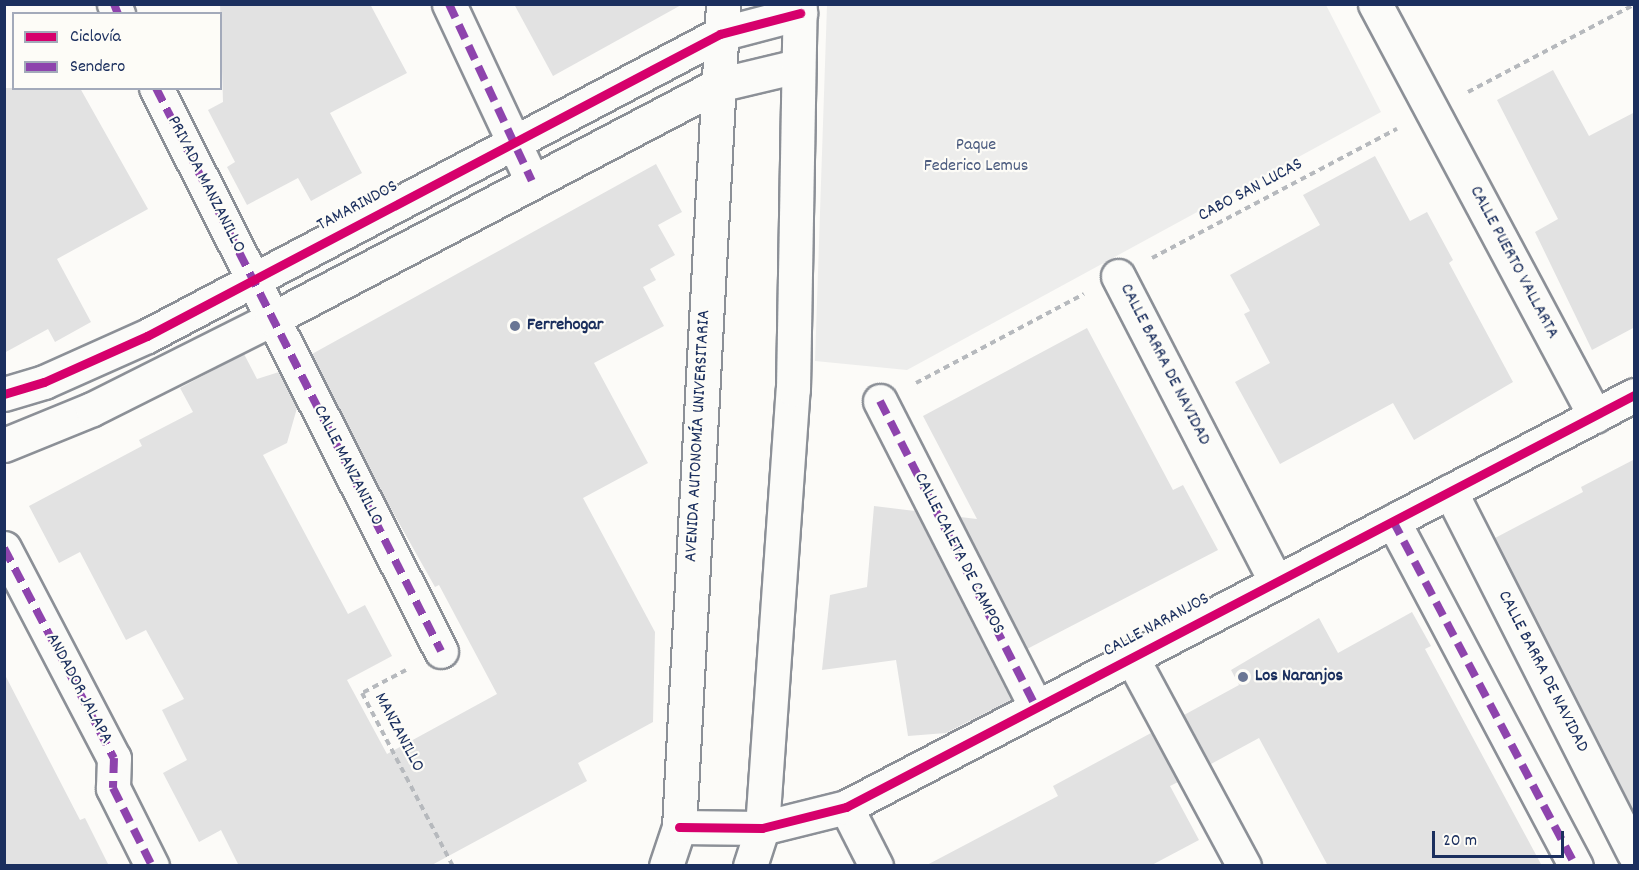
<!DOCTYPE html>
<html>
<head>
<meta charset="utf-8">
<style>
  body { margin:0 }
  #map { position:relative; width:1639px; height:870px; overflow:hidden; background:#fcfbf8; font-family:Dekko,sans-serif }
  div>[style] { position:absolute }
  [style*='--x'] { left:calc(var(--x)*1px); top:calc(var(--y)*1px); width:calc(var(--w)*1px); rotate:calc(var(--a)*1deg) }
  .green>* { inset:0; background:#ededec }
  .building>* { inset:0; background:#e2e2e2 }
  .path>* { height:4px; margin-top:-2px; transform-origin:0; background:repeating-linear-gradient(90deg,#b6b9bd 0 6px,transparent 0 10.5px) }
  .roads { filter:drop-shadow(2px 0 #8c9097) drop-shadow(-2px 0 #8c9097) drop-shadow(0 2px #8c9097) drop-shadow(0 -2px #8c9097) }
  .street>* { height:33px; margin:-16.5px; padding:0 16.5px; transform-origin:16.5px; border-radius:16.5px; background:#fbfbf9 }
  .secondary>* { height:33px; margin:-16.5px; padding:0 16.5px; transform-origin:16.5px; border-radius:16.5px; background:#fbfbf9 }
  .quiet>* { height:8px; margin-top:-4px; transform-origin:0; background:repeating-linear-gradient(90deg,#8e44ad 0 15px,transparent 0 23px) }
  .cycleway>* { height:9px; margin:-4.5px; padding:0 4.5px; transform-origin:4.5px; border-radius:4.5px; background:#d6006c }
  .dots>* { width:16px; height:16px; translate:-50% -50%; box-sizing:border-box; border:3px solid #fdfcf7; border-radius:50% }
  span { translate:-50% -50%; white-space:nowrap; text-align:center; line-height:1.15; -webkit-text-stroke:4.5px #fdfcf7; paint-order:stroke }
  .park-label { font-size:18px; color:#4c5c7f }
  .street-label { font-size:18px; color:#1b2f5e }
  .poi-label { font-size:18px; color:#1b2f5e; font-weight:700 }
  .left { translate:0 -50%; text-align:left }
  .frame { position:absolute; inset:0; border:6px solid #1b2f5e; pointer-events:none }
  .legend { position:absolute; left:12px; top:12px; width:210px; height:78px; box-sizing:border-box; background:#fdfcf7; border:2px solid #a3aaba; margin:0; padding:8px 10px; list-style:none; font-size:18px; color:#1b2f5e }
  .legend li { display:flex; align-items:center; gap:12px; height:30px }
  .legend b { width:30px; border:2px solid #a3aaba }
  .scale { position:absolute; left:1432px; top:831px; width:132px; height:27px; box-sizing:border-box; border:3px solid #1b2f5e; border-top:0; padding-left:8px; font-size:18px; line-height:21px; white-space:nowrap; color:#1b2f5e; -webkit-text-stroke:4px #fdfcf7; paint-order:stroke }
</style>
</head>
<body>
<div id="map">
  <div class="green">
    <div style="clip-path:polygon(827px 5px,1326px 5px,1381px 112px,907px 370px,815px 361px)"></div>
  </div>
  <div class="building">
    <div style="clip-path:polygon(220px 4px,370px 4px,407px 73px,330px 113px,362px 173px,311px 201px,298px 178px,247px 205px,227px 167px,235px 162px,208px 110px,223px 102px)"></div>
    <div style="clip-path:polygon(514px 4px,683px 4px,553px 76px)"></div>
    <div style="clip-path:polygon(1553px 70px,1589px 136px,1635px 112px,1635px 327px,1592px 350px,1535px 232px,1558px 219px,1497px 100px)"></div>
    <div style="clip-path:polygon(4px 88px,80px 88px,148px 209px,57px 259px,91px 322px,55px 342px,48px 329px,4px 353px)"></div>
    <div style="clip-path:polygon(1375px 156px,1410px 221px,1427px 212px,1453px 260px,1449px 263px,1513px 382px,1414px 440px,1393px 403px,1280px 464px,1235px 382px,1270px 363px,1244px 314px,1250px 311px,1230px 275px,1320px 225px,1303px 195px)"></div>
    <div style="clip-path:polygon(656px 164px,682px 212px,658px 225px,675px 255px,650px 269px,656px 280px,643px 287px,664px 326px,594px 363px,648px 463px,583px 498px,655px 632px,653px 722px,578px 763px,587px 781px,430px 866px,239px 866px,221px 830px,199px 842px,163px 773px,187px 760px,162px 710px,184px 699px,146px 630px,126px 640px,80px 552px,59px 563px,29px 506px,142px 446px,139px 440px,193px 412px,180px 388px,244px 354px,257px 379px,279px 372px,297px 408px,287px 443px,263px 455px,348px 614px,365px 605px,392px 656px,347px 680px,387px 754px,497px 694px,439px 585px,435px 587px,377px 484px,312px 354px)"></div>
    <div style="clip-path:polygon(1087px 328px,1173px 490px,1183px 485px,1218px 550px,1027px 649px,960px 517px,977px 519px,923px 416px)"></div>
    <div style="clip-path:polygon(1635px 459px,1635px 813px,1495px 538px,1583px 492px,1581px 487px)"></div>
    <div style="clip-path:polygon(874px 506px,915px 511px,1011px 700px,946px 733px,908px 736px,896px 660px,822px 670px,830px 595px,867px 587px)"></div>
    <div style="clip-path:polygon(1412px 612px,1431px 646px,1425px 649px,1542px 866px,1328px 866px,1259px 738px,1211px 764px,1184px 715px,1239px 685px,1231px 670px,1319px 618px,1338px 653px)"></div>
    <div style="clip-path:polygon(4px 673px,80px 820px,85px 818px,109px 866px,4px 866px)"></div>
    <div style="clip-path:polygon(1151px 733px,1178px 782px,1170px 786px,1199px 840px,1150px 866px,925px 866px,1058px 796px,1053px 786px)"></div>
  </div>
  <div class="path">
    <div style="--x:1468;--y:92;--w:187;--a:-27.7"></div>
    <div style="--x:1152;--y:258;--w:277;--a:-27.8"></div>
    <div style="--x:916;--y:383;--w:190;--a:-27.9"></div>
    <div style="--x:406;--y:670;--w:50;--a:152.4"></div>
    <div style="--x:362;--y:693;--w:195;--a:62.3"></div>
  </div>
  <div class="roads">
    <div class="street">
      <div style="--x:114;--y:4;--w:11;--a:68"></div>
      <div style="--x:449;--y:4;--w:195;--a:64.9"></div>
      <div style="--x:1375;--y:4;--w:467;--a:61.9"></div>
      <div style="--x:156;--y:88;--w:631;--a:63.15"></div>
      <div style="--x:1118;--y:276;--w:344;--a:62.7"></div>
      <div style="--x:880;--y:401;--w:343;--a:63"></div>
      <div style="--x:1450;--y:491;--w:406;--a:63.1"></div>
      <div style="--x:1393;--y:521;--w:391;--a:62.1"></div>
      <div style="--x:4;--y:548;--w:237;--a:62.4"></div>
      <div style="--x:114;--y:758;--w:30;--a:92"></div>
      <div style="--x:113;--y:788;--w:87;--a:63.4"></div>
      <div style="--x:1132;--y:658;--w:236;--a:61.7"></div>
      <div style="--x:846;--y:807;--w:66;--a:63"></div>
      <div style="--x:679;--y:827;--w:83;--a:0.7"></div>
      <div style="--x:762;--y:828;--w:87;--a:-14"></div>
      <div style="--x:846;--y:807;--w:889;--a:-27.6"></div>
    </div>
    <div class="secondary">
      <div style="--x:4;--y:394;--w:42;--a:-16.7"></div>
      <div style="--x:44;--y:382;--w:113;--a:-24.1"></div>
      <div style="--x:147;--y:336;--w:648;--a:-27.79"></div>
      <div style="--x:720;--y:34;--w:83;--a:-14.7"></div>
      <div style="--x:4;--y:445;--w:95;--a:-22.2"></div>
      <div style="--x:92;--y:409;--w:201;--a:-26.6"></div>
      <div style="--x:272;--y:319;--w:504;--a:-27.68"></div>
      <div style="--x:718;--y:85;--w:82;--a:-13.4"></div>
      <div style="--x:666;--y:866;--w:41;--a:-71.6"></div>
      <div style="--x:679;--y:827;--w:824;--a:-86.94"></div>
      <div style="--x:750;--y:866;--w:40;--a:-72"></div>
      <div style="--x:762;--y:828;--w:440;--a:-86"></div>
      <div style="--x:793;--y:389;--w:385;--a:-89"></div>
    </div>
  </div>
  <div class="quiet">
    <div style="--x:114;--y:4;--w:11;--a:68"></div>
    <div style="--x:449;--y:4;--w:195;--a:64.9"></div>
    <div style="--x:156;--y:88;--w:631;--a:63.15"></div>
    <div style="--x:880;--y:401;--w:343;--a:63"></div>
    <div style="--x:1393;--y:521;--w:391;--a:62.1"></div>
    <div style="--x:4;--y:548;--w:237;--a:62.4"></div>
    <div style="--x:114;--y:758;--w:30;--a:92"></div>
    <div style="--x:113;--y:788;--w:87;--a:63.4"></div>
  </div>
  <div class="cycleway">
    <div style="--x:4;--y:394;--w:42;--a:-16.7"></div>
    <div style="--x:44;--y:382;--w:113;--a:-24.1"></div>
    <div style="--x:147;--y:336;--w:648;--a:-27.79"></div>
    <div style="--x:720;--y:34;--w:83;--a:-14.7"></div>
    <div style="--x:679;--y:827;--w:83;--a:0.7"></div>
    <div style="--x:762;--y:828;--w:87;--a:-14"></div>
    <div style="--x:846;--y:807;--w:889;--a:-27.6"></div>
  </div>
  <div class="dots">
    <div style="left:515px;top:326px;background:#6a7694"></div>
    <div style="left:1243px;top:677px;background:#6a7694"></div>
  </div>
  <div class="park-label">
    <span style="left:976px;top:157px">Paque<br>Federico Lemus</span>
  </div>
  <div class="street-label">
    <span style="left:205px;top:185px;rotate:63deg">PRIVADA MANZANILLO</span>
    <span style="left:1251px;top:191px;rotate:-28deg">CABO SAN LUCAS</span>
    <span style="left:358px;top:207px;rotate:-28deg">TAMARINDOS</span>
    <span style="left:1513px;top:263px;rotate:62deg">CALLE PUERTO VALLARTA</span>
    <span style="left:1164px;top:365px;rotate:63deg">CALLE BARRA DE NAVIDAD</span>
    <span style="left:699px;top:436px;rotate:-87deg">AVENIDA AUTONOMÍA UNIVERSITARIA</span>
    <span style="left:347px;top:466px;rotate:63deg">CALLE MANZANILLO</span>
    <span style="left:958px;top:554px;rotate:63deg">CALLE CALETA DE CAMPOS</span>
    <span style="left:1157px;top:626px;rotate:-28deg">CALLE NARANJOS</span>
    <span style="left:1542px;top:672px;rotate:63deg">CALLE BARRA DE NAVIDAD</span>
    <span style="left:78px;top:689px;rotate:62deg">ANDADOR JALAPA</span>
    <span style="left:398px;top:733px;rotate:62deg">MANZANILLO</span>
  </div>
  <div class="poi-label">
    <span class="left" style="left:527px;top:326px">Ferrehogar</span>
    <span class="left" style="left:1255px;top:677px">Los Naranjos</span>
  </div>
  <div class="frame"></div>
  <ul class="legend">
  <li><b style="height:8px;background:#d6006c"></b>Ciclovía</li>
  <li><b style="height:8px;background:#8e44ad"></b>Sendero</li>
  </ul>
  <div class="scale">20 m</div>
</div>
</body>
</html>
